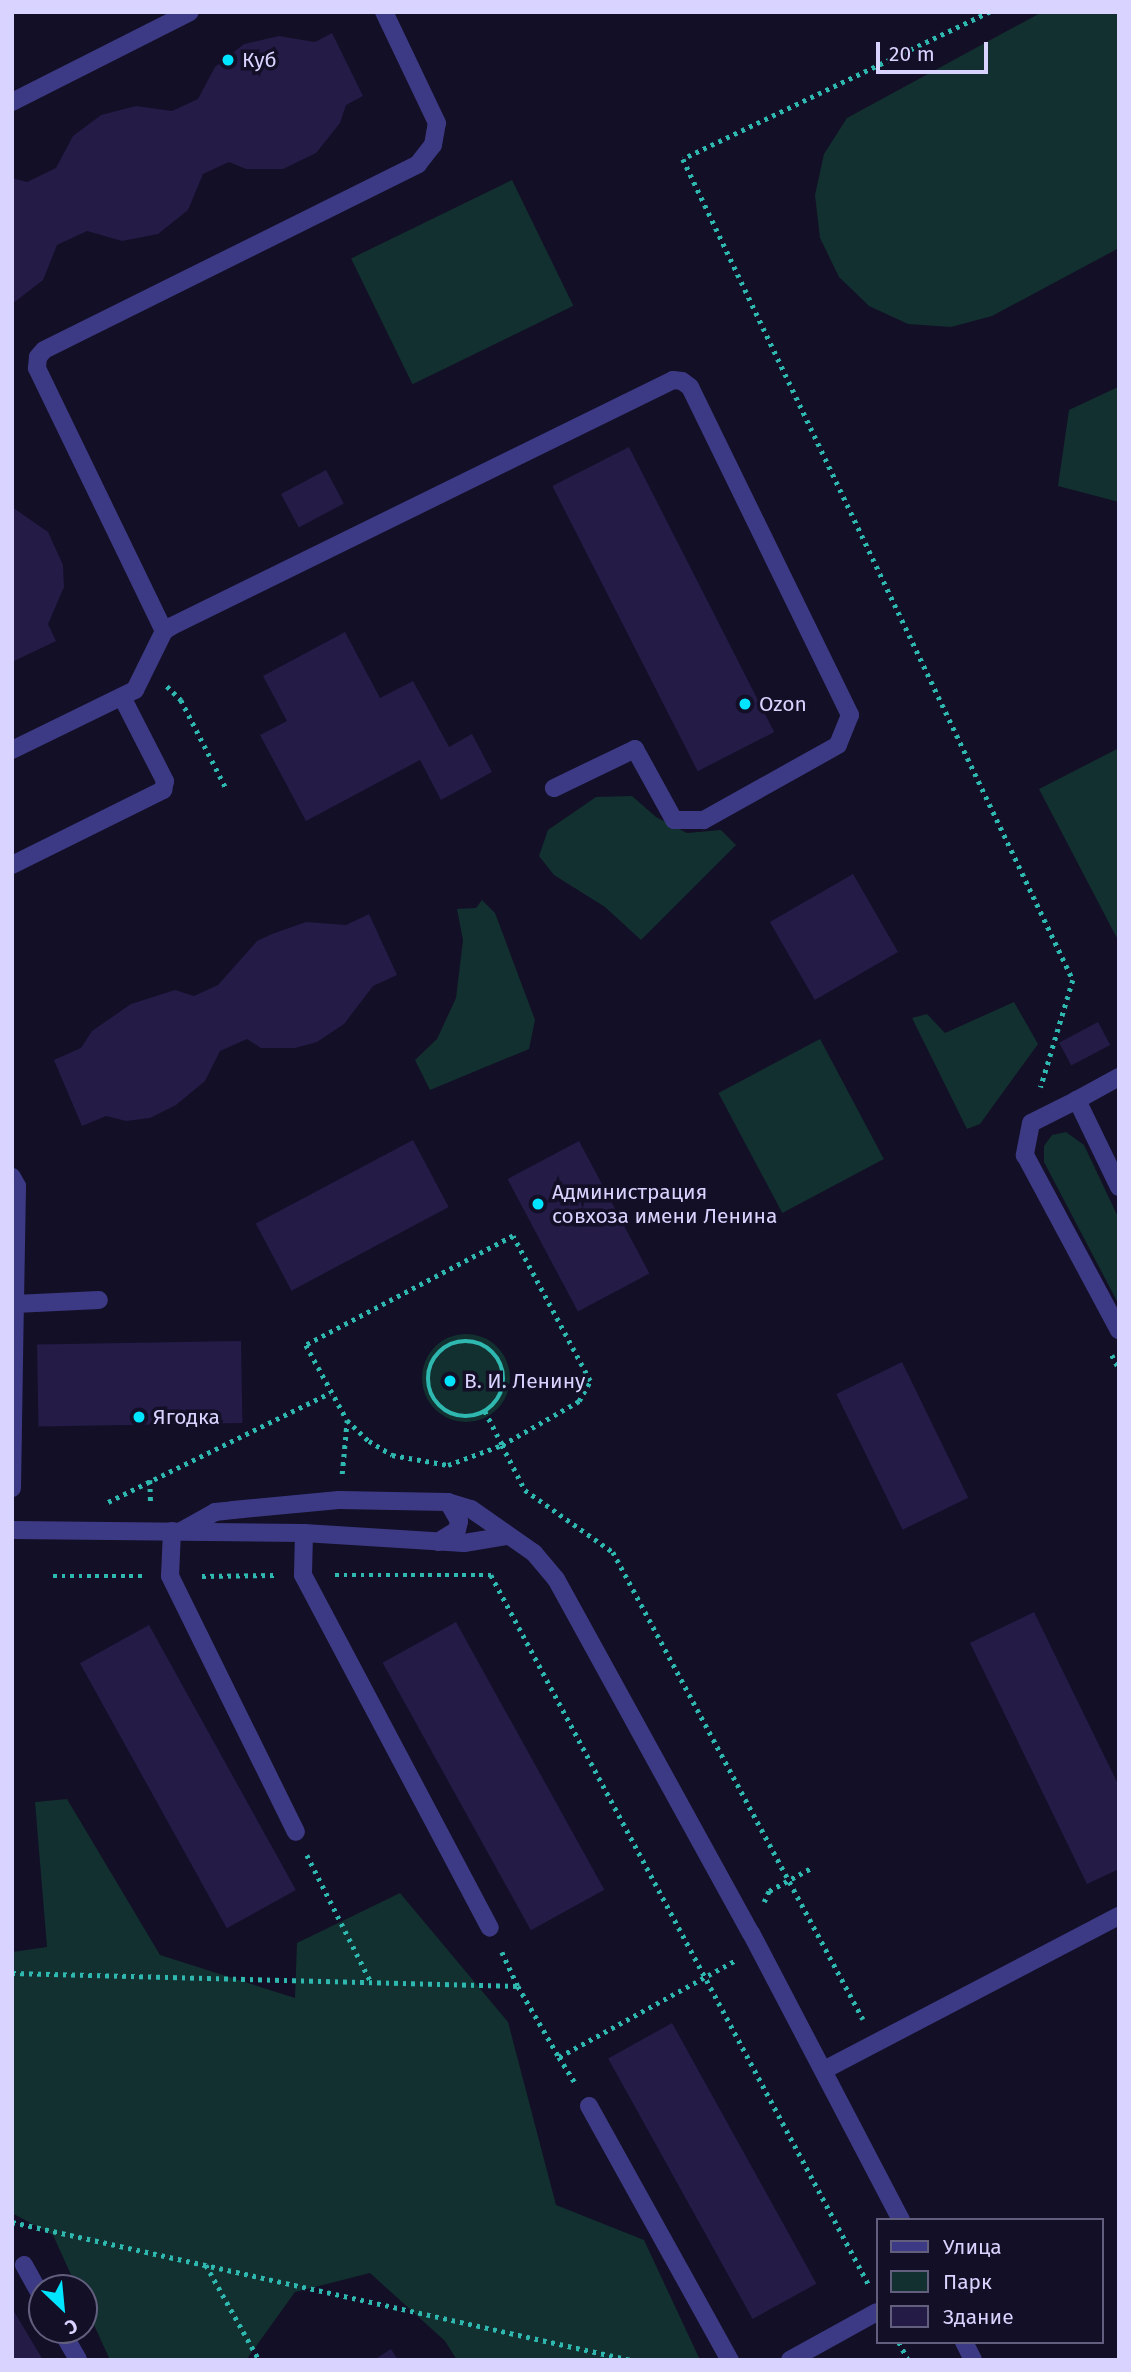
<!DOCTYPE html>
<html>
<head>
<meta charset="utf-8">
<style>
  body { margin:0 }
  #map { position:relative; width:1131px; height:2372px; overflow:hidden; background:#130f26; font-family:"Fira Sans",sans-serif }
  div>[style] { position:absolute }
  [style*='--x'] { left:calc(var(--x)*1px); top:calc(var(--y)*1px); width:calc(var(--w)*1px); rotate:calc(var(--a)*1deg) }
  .green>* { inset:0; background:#12302f; transform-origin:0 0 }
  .round { border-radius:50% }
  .building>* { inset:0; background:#241b47; transform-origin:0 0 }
  .path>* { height:4.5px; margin-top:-2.25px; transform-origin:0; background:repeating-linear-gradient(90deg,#2fb8b0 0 3.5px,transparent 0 8.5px) }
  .path>.ring { margin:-2.25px; padding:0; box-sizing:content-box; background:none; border:4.5px solid #2fb8b0; border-radius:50% }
  .minor>* { height:18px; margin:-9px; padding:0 9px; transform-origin:9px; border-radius:9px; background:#3d3a85 }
  .dots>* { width:19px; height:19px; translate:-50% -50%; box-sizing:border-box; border:4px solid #130f26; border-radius:50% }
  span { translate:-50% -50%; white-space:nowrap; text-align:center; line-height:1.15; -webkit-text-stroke:7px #130f26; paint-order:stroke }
  .poi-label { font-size:21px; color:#d9d4ff }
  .left { translate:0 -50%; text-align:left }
  .frame { position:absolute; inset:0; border:14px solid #d9d4ff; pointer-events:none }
  .legend { position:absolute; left:876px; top:2218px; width:228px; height:126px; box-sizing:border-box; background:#130f26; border:2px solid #625e7d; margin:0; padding:9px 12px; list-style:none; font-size:21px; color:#d9d4ff }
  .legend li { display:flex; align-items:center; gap:14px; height:35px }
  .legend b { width:35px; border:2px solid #625e7d }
  .north { position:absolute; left:28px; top:2274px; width:70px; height:70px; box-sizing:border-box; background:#130f26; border:2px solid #625e7d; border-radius:50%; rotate:154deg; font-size:19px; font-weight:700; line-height:28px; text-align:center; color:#d9d4ff }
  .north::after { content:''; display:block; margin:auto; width:24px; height:32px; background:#00e5ff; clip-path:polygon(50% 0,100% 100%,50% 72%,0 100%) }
  .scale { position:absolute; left:876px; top:42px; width:112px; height:32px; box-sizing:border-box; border:4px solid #d9d4ff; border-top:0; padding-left:9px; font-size:21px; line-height:24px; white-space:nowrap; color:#d9d4ff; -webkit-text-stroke:5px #130f26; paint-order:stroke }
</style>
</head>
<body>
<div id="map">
  <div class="green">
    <div style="clip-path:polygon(1042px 12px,1119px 12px,1119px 248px,992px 316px,951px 327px,908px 324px,869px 306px,839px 277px,820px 238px,815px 195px,824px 154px,847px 118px)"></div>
    <div style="left:512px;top:180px;width:140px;height:179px;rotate:64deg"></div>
    <div style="clip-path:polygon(1118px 387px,1119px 502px,1058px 486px,1069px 410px)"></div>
    <div style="clip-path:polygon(1119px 748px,1119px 942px,1039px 789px)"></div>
    <div style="clip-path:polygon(632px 796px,656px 817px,687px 833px,721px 830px,736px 845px,641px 940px,605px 907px,554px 875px,539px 856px,548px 830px,596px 797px)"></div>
    <div style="clip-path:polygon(482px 900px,495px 913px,535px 1020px,529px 1049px,430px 1090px,415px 1060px,437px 1039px,456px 998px,463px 940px,457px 909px,476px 908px)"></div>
    <div style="clip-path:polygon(1014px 1002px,1038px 1044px,980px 1124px,967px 1129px,912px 1018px,927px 1014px,945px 1033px)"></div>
    <div style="left:820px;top:1039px;width:136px;height:115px;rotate:62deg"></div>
    <div style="clip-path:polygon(1066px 1132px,1084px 1145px,1119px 1219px,1119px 1305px,1044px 1162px,1044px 1146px,1052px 1135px)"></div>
    <div class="round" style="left:422px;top:1334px;width:88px;height:88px"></div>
    <div style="clip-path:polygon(67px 1799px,160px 1955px,295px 1998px,297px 1943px,400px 1893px,508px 2022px,556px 2205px,644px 2240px,700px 2360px,457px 2360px,445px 2341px,370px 2273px,295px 2292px,246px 2360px,110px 2360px,84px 2303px,84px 2288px,77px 2288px,53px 2235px,12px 2213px,12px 1952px,47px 1947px,35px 1802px)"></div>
  </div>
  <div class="building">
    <div style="clip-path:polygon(332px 33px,363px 96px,346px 105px,340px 123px,316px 153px,283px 169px,246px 169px,229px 162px,203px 174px,188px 210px,158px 234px,122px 241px,87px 231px,57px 245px,43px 280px,12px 304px,12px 178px,27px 182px,56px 168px,73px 136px,101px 115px,136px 106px,172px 111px,198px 99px,215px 67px,244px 44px,279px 36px,315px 42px)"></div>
    <div style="left:629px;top:447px;width:320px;height:86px;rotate:63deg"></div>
    <div style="left:326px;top:470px;width:38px;height:51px;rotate:62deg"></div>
    <div style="clip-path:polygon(12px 507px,48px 532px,63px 565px,64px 587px,48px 624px,56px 641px,12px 662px)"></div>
    <div style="clip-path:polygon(345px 632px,380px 698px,413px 681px,449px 747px,472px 734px,492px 772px,441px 800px,420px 760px,306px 821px,260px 735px,287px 721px,263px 676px)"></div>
    <div style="left:853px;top:874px;width:90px;height:96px;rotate:60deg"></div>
    <div style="clip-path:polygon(369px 914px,397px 975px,373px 986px,344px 1024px,317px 1042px,295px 1048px,261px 1048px,247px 1039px,220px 1051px,205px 1081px,176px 1105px,150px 1118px,126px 1121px,106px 1116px,82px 1126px,54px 1060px,81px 1048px,92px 1031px,131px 1004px,175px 990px,194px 996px,218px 985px,257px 941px,272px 934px,306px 922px,346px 925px)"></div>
    <div style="left:1098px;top:1022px;width:26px;height:44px;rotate:62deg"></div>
    <div style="left:413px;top:1140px;width:76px;height:178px;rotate:62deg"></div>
    <div style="left:579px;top:1141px;width:150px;height:81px;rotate:62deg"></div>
    <div style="left:241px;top:1341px;width:82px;height:204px;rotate:89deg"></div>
    <div style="left:902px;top:1362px;width:151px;height:73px;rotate:64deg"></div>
    <div style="clip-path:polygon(1034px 1612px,1119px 1786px,1119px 1869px,1087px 1884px,970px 1643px)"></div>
    <div style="left:456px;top:1622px;width:306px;height:84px;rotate:61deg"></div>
    <div style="left:149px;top:1625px;width:303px;height:79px;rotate:61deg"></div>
    <div style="left:672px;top:2023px;width:298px;height:73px;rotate:61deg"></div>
    <div style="clip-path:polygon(12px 2308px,43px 2360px,12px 2360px)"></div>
    <div style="clip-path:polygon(391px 2349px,398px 2360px,374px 2360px)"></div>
  </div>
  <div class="path">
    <div style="--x:990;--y:12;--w:340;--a:154.4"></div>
    <div style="--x:683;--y:159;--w:909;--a:64.59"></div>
    <div style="--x:1073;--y:980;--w:112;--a:106.7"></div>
    <div style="--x:167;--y:686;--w:20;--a:45"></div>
    <div style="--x:181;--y:700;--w:101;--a:62.9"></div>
    <div class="ring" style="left:428px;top:1341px;width:71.5px;height:71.5px"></div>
    <div style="--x:1112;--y:1355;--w:16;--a:63"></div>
    <div style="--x:485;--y:1411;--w:38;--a:63"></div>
    <div style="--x:502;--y:1445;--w:89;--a:-29.7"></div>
    <div style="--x:579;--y:1401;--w:23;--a:-61"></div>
    <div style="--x:590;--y:1381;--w:164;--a:-118"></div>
    <div style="--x:513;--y:1236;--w:234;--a:152.2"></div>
    <div style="--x:306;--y:1345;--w:85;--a:61.3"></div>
    <div style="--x:347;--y:1420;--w:30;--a:44"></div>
    <div style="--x:369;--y:1441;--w:27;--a:31"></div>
    <div style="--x:392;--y:1455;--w:57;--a:10.1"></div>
    <div style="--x:448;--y:1465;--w:58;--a:-20.3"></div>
    <div style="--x:502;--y:1445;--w:51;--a:62.9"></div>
    <div style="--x:525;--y:1490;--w:108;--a:35.2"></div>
    <div style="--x:613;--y:1552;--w:530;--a:61.84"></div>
    <div style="--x:342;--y:1474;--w:54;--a:-84.7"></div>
    <div style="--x:150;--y:1480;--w:25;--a:88"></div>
    <div style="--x:108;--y:1502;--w:247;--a:-26.2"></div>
    <div style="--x:335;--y:1575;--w:156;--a:0"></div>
    <div style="--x:491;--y:1575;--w:804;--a:61.97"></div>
    <div style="--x:53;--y:1576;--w:91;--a:0"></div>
    <div style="--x:202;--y:1576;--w:75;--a:-0.8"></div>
    <div style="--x:307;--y:1855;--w:142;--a:63.3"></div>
    <div style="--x:764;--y:1902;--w:12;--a:-66"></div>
    <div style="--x:769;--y:1891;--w:50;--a:-28.6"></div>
    <div style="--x:502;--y:1952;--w:38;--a:65"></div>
    <div style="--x:12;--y:1973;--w:506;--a:1.47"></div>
    <div style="--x:518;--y:1986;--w:82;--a:60"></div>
    <div style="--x:559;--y:2057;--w:200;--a:-28.7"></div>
    <div style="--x:559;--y:2057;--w:31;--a:58"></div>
    <div style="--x:12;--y:2222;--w:634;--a:12.57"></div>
    <div style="--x:206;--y:2265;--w:109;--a:60.8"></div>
    <div style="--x:899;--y:2342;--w:20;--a:63"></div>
  </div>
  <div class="minor">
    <div style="--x:12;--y:102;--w:199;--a:-26.8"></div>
    <div style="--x:164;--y:631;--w:292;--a:-115.8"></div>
    <div style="--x:37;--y:368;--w:11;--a:-85"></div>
    <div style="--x:38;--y:357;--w:9;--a:-49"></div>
    <div style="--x:44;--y:350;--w:418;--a:-26.4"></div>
    <div style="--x:418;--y:164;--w:24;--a:-52"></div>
    <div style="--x:433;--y:145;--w:22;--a:-80"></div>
    <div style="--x:437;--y:123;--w:123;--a:-115.5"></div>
    <div style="--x:12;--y:750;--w:137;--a:-26"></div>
    <div style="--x:135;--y:690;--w:66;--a:-63.8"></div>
    <div style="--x:164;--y:631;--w:9;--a:-32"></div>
    <div style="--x:172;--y:626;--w:558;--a:-26.15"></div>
    <div style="--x:673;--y:380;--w:9;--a:6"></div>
    <div style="--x:682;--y:381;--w:10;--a:37"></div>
    <div style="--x:690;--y:387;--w:365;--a:64"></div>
    <div style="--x:850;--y:715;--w:32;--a:112"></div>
    <div style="--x:838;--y:745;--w:154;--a:150.8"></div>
    <div style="--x:704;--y:820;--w:30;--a:180"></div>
    <div style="--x:674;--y:820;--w:81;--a:-118.8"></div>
    <div style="--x:635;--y:749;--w:90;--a:154.3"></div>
    <div style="--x:12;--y:865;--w:169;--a:-26.4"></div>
    <div style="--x:163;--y:790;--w:9;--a:-77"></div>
    <div style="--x:165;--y:781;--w:94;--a:-117.1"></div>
    <div style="--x:1077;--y:1100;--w:48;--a:-28.7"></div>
    <div style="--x:12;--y:1177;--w:10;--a:61"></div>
    <div style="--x:17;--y:1186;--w:118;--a:91"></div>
    <div style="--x:1119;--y:1187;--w:97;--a:-115.8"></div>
    <div style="--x:1077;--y:1100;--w:51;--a:153.4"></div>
    <div style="--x:1031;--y:1123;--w:33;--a:101"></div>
    <div style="--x:1025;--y:1155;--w:199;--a:61.8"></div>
    <div style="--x:12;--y:1488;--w:184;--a:-89.1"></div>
    <div style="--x:15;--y:1304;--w:84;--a:-2.7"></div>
    <div style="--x:12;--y:1530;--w:292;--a:0.6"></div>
    <div style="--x:304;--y:1533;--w:160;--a:3.6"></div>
    <div style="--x:464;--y:1543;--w:44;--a:-9.2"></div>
    <div style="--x:172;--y:1531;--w:45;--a:92.5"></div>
    <div style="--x:170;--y:1576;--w:285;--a:63.8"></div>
    <div style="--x:181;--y:1531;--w:39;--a:-29"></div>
    <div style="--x:215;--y:1512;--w:18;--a:-6"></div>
    <div style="--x:233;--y:1510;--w:106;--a:-5.4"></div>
    <div style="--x:339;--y:1500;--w:109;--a:1.1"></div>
    <div style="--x:448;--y:1502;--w:24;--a:17"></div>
    <div style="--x:471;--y:1509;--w:77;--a:34.9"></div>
    <div style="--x:534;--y:1553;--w:34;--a:50"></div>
    <div style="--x:556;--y:1579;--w:404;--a:61.2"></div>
    <div style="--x:751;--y:1933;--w:324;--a:62.4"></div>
    <div style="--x:304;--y:1533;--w:42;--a:91.4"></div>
    <div style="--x:303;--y:1575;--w:399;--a:62.1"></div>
    <div style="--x:438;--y:1542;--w:22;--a:-32"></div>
    <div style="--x:457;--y:1530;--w:9;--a:-77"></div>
    <div style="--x:459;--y:1521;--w:22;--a:-120"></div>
    <div style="--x:824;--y:2070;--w:333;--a:-27.6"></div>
    <div style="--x:589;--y:2106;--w:291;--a:61"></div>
    <div style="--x:24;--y:2265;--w:37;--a:61"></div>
    <div style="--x:61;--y:2330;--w:34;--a:60"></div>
    <div style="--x:964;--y:2342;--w:20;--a:63"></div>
    <div style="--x:790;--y:2360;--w:99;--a:-28.9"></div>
  </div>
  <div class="dots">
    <div style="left:228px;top:60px;background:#00e5ff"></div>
    <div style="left:745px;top:704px;background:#00e5ff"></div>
    <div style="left:538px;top:1204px;background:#00e5ff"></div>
    <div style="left:450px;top:1381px;background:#00e5ff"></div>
    <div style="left:139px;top:1417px;background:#00e5ff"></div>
  </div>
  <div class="poi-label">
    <span class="left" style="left:242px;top:60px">Куб</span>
    <span class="left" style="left:759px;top:704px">Ozon</span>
    <span class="left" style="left:552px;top:1204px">Администрация<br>совхоза имени Ленина</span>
    <span class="left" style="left:464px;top:1381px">В. И. Ленину</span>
    <span class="left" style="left:153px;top:1417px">Ягодка</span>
  </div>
  <div class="frame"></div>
  <ul class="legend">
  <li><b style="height:9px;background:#3d3a85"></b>Улица</li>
  <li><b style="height:19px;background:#12302f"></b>Парк</li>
  <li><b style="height:19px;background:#241b47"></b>Здание</li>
  </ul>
  <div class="north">С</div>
  <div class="scale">20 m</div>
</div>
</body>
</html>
